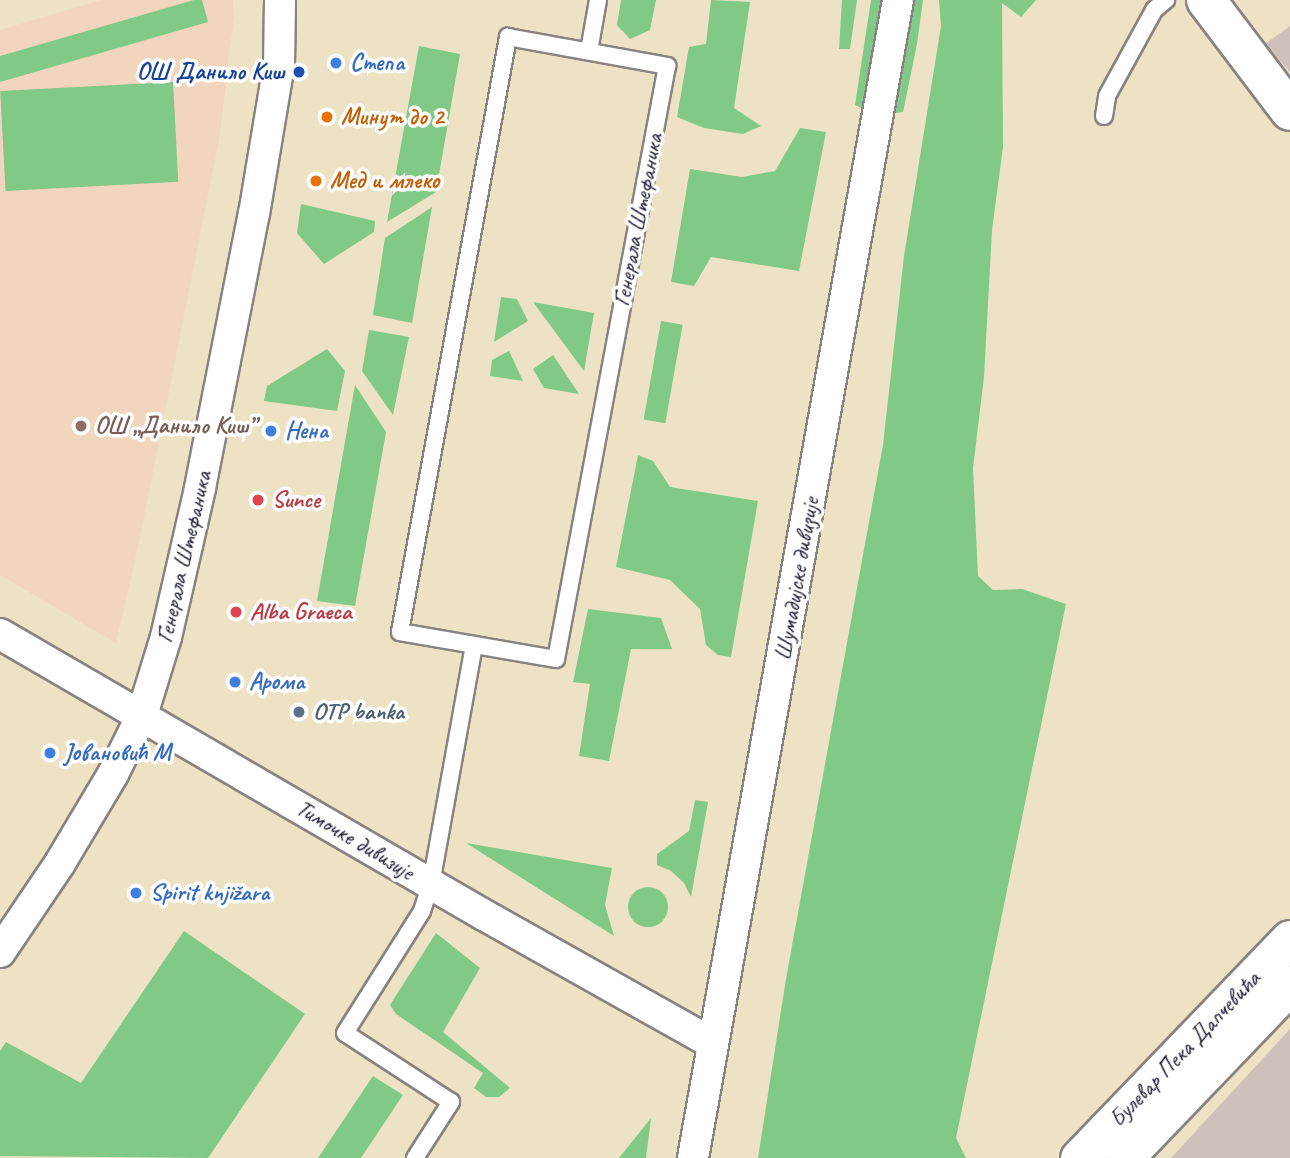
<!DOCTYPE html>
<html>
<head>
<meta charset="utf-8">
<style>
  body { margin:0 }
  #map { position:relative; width:1290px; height:1158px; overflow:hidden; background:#eee2c4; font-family:Caveat,sans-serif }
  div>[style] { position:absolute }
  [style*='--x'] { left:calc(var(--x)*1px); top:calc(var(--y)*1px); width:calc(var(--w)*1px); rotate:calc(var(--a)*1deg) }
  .built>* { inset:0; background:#f1d5bd }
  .industrial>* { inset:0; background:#cec1ba }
  .green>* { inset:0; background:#80c986; transform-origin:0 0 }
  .round { border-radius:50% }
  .roads { filter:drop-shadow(2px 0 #888280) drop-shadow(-2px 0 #888280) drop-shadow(0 2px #888280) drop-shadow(0 -2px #888280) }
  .service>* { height:16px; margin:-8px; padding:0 8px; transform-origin:8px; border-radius:8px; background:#fff }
  .minor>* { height:30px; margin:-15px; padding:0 15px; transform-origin:15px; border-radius:15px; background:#fff }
  .tertiary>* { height:37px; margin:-18.5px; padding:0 18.5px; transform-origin:18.5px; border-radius:18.5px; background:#fff }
  .secondary>* { height:38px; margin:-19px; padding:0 19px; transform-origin:19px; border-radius:19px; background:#fff }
  .dots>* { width:19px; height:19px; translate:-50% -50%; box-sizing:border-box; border:4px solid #fff; border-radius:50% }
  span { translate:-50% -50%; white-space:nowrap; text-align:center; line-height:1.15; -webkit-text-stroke:7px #fff; paint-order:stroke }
  .shop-label { font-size:24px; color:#366cbe; font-weight:700 }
  .left { translate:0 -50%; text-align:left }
  .transit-label { font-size:24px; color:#164399; font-weight:700 }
  .right { translate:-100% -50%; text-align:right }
  .food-label { font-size:24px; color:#c56008; font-weight:700 }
  .street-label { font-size:24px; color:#22223b }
  .education-label { font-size:24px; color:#785e54; font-weight:700 }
  .health-label { font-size:24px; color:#be3a42; font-weight:700 }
  .service-label { font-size:24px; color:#4e5e75; font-weight:700 }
</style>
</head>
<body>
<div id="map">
  <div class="built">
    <div style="clip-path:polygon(101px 0,233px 0,234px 16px,219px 140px,138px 547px,116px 643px,0 575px,0 30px)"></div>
  </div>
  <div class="industrial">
    <div style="clip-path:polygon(1290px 26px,1290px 72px,1265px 44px)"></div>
    <div style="clip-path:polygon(1290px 1029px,1290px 1158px,1171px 1158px)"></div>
  </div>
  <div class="green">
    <div style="clip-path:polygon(194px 0,202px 0,208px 22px,0 82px,0 56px)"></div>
    <div style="clip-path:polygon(621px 0,656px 0,650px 30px,630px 39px,617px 25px)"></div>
    <div style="clip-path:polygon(711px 0,750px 2px,734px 108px,761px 126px,743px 134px,704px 128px,677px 117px,689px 47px,706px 44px)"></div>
    <div style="clip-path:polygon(842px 0,857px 0,850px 49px,839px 49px)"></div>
    <div style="clip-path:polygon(871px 0,882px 0,864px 109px,855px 105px)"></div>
    <div style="clip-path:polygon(912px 0,923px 0,917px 44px,903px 112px,895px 113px)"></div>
    <div style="clip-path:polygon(939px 0,1036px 0,1021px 17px,1002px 3px,1003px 147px,992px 230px,984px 377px,973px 468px,978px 576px,993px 590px,1022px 589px,1066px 604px,956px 1138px,966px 1158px,758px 1158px,786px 979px,883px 445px,904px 256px,941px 26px)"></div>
    <div style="clip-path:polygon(419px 46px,460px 54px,436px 192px,387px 222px)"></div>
    <div style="left:173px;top:82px;width:100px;height:173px;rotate:87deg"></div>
    <div style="clip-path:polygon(800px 128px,826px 132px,799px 271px,711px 257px,694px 286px,671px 282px,690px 169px,742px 177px,775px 171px)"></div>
    <div style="clip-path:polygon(301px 204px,375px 221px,374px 232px,324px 264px,297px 233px)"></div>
    <div style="clip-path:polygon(432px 207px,412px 323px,373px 315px,385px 238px)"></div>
    <div style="clip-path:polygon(501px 297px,517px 299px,528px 321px,494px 342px)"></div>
    <div style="clip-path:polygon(533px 302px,594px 313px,584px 371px)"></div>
    <div style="left:661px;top:321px;width:22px;height:100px;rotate:10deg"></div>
    <div style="clip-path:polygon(369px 330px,409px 337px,393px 415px,362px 371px)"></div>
    <div style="clip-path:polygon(327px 349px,345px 371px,337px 411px,264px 401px,267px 386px)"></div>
    <div style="clip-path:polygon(509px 351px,523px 381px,490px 376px,492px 360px)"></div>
    <div style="clip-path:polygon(553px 355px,579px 394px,544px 388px,533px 369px)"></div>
    <div style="clip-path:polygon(355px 385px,386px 432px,355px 606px,317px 601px)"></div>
    <div style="clip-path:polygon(638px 455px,653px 461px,670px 487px,758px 501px,731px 657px,718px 655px,706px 645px,700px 609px,670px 580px,616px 567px)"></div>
    <div style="clip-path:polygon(588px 609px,661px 618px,672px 649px,631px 649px,609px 761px,579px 756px,590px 684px,573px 682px)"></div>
    <div style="clip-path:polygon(695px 800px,708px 802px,691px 897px,684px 883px,671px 871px,657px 865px,657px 854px,689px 831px)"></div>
    <div style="clip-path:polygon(466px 843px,612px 868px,605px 905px,614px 936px)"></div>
    <div class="round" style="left:628px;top:887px;width:40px;height:40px"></div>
    <div style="clip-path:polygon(184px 931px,305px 1014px,208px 1158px,0 1156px,0 1051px,6px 1042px,81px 1083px)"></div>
    <div style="clip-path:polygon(436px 933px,480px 968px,443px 1032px,510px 1088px,499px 1097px,486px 1097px,474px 1088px,483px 1073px,396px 1014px,390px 1005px)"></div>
    <div style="clip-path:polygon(373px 1076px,403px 1095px,361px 1158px,318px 1158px)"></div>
    <div style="clip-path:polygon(651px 1118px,646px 1158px,619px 1158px)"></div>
  </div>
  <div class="roads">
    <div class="service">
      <div style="--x:508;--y:37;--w:162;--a:10.3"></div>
      <div style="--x:667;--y:66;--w:603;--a:100.6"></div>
      <div style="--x:556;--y:659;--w:158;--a:-170.2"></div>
      <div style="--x:400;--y:632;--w:605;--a:-79.71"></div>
      <div style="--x:589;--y:51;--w:52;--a:-80"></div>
      <div style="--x:1104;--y:116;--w:20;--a:-81"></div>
      <div style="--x:1107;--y:96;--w:98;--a:-61.3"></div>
      <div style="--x:1154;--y:10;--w:16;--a:-40"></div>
      <div style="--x:415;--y:1158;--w:67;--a:-57.3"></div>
      <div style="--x:451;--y:1102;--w:126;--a:-146.9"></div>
      <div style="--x:345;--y:1033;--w:144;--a:-57.7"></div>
      <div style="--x:422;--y:911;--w:28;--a:-72"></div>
      <div style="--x:431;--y:884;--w:243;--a:-79.8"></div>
    </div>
    <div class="minor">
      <div style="--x:0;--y:634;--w:560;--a:30.14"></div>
      <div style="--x:484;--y:915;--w:261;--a:29.3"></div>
      <div style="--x:0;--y:952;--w:107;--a:-56"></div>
      <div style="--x:60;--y:863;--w:104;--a:-59.2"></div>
      <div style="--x:113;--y:774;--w:66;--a:-63.8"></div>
      <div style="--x:142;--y:715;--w:82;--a:-72.9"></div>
      <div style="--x:166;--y:637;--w:153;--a:-77.1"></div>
      <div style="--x:200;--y:488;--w:279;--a:-78.9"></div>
      <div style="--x:254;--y:214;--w:151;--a:-80.5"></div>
      <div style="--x:279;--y:65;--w:65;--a:-89.1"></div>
      <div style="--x:693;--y:1158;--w:1176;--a:-79.96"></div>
    </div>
    <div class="tertiary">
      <div style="--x:1079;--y:1158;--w:304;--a:-46.1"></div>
      <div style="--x:1124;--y:1158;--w:240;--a:-46.2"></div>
    </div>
    <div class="secondary">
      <div style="--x:1206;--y:0;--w:139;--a:52.9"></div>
    </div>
  </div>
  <div class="dots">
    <div style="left:336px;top:63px;background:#3f7fe0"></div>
    <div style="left:299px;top:72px;background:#1a4fb4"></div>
    <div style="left:327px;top:117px;background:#e8710a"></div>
    <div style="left:316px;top:181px;background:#e8710a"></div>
    <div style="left:81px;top:426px;background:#8d6e63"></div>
    <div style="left:271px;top:431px;background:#3f7fe0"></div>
    <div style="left:258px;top:500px;background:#e0444e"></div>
    <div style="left:236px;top:612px;background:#e0444e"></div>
    <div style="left:235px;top:682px;background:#3f7fe0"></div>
    <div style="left:299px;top:712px;background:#5c6f8a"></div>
    <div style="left:50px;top:753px;background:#3f7fe0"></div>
    <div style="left:136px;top:893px;background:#3f7fe0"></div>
  </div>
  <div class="shop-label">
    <span class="left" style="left:350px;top:63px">Степа</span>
    <span class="left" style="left:285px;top:431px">Нена</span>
    <span class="left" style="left:249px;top:682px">Арома</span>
    <span class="left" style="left:64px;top:753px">Јовановић М</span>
    <span class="left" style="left:150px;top:893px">Spirit knjižara</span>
  </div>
  <div class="transit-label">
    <span class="right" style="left:285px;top:72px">ОШ Данило Киш</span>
  </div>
  <div class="food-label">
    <span class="left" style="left:341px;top:117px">Минут до 2</span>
    <span class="left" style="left:330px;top:181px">Мед и млеко</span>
  </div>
  <div class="street-label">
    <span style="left:638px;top:220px;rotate:-79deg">Генерала Штефаника</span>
    <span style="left:184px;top:557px;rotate:-77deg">Генерала Штефаника</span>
    <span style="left:797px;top:579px;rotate:-80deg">Шумадијске дивизије</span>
    <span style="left:355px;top:840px;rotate:31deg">Тимочке дивизије</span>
    <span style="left:1185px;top:1049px;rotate:-46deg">Булевар Пека Дапчевића</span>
  </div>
  <div class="education-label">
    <span class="left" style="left:95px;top:426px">ОШ „Данило Киш”</span>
  </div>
  <div class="health-label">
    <span class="left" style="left:272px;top:500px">Sunce</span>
    <span class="left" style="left:250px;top:612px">Alba Graeca</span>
  </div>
  <div class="service-label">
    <span class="left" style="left:313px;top:712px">OTP banka</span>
  </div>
</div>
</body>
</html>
